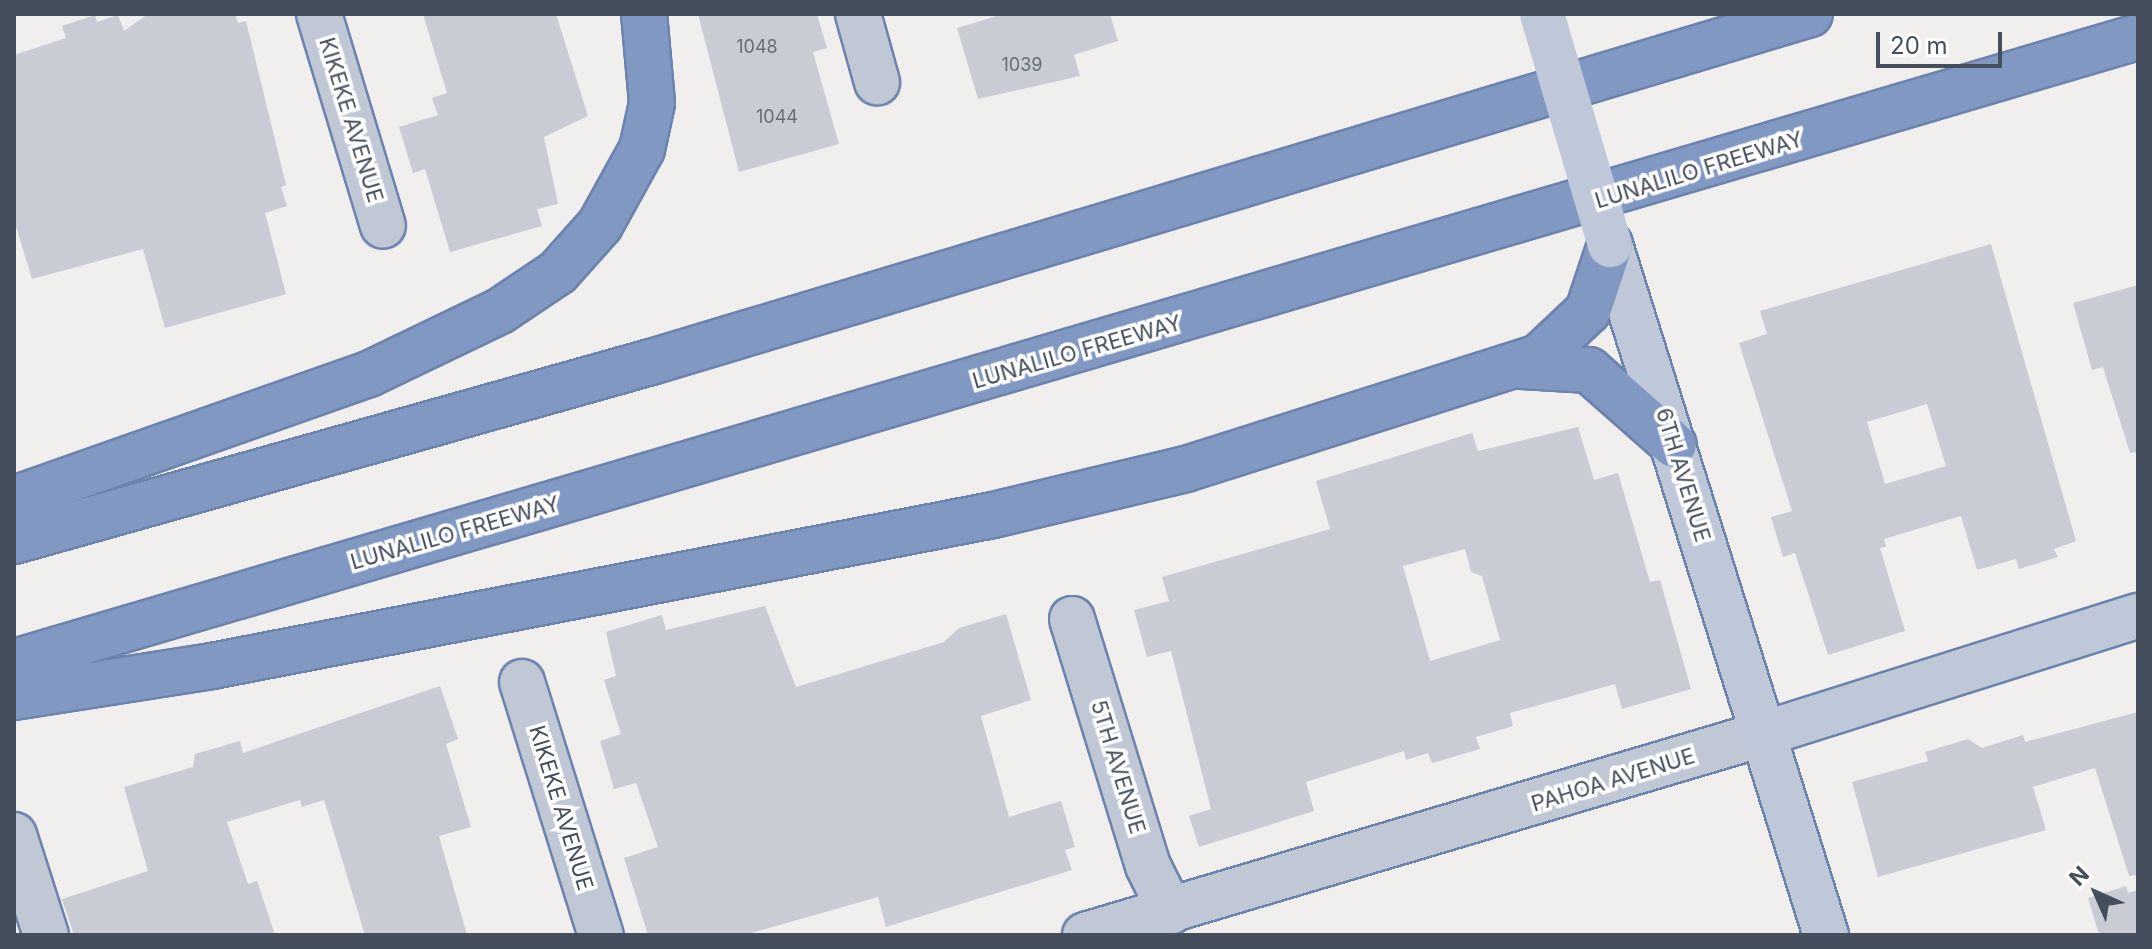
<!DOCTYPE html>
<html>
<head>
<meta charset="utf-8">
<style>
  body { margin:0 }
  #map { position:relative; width:2152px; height:949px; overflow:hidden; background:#f1eeee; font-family:Inter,sans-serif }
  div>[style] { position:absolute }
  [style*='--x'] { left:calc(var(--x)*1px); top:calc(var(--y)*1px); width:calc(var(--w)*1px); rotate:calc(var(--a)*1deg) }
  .building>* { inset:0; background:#c9ccd4 }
  .roads { filter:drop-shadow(2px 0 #6c83ad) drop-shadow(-2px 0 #6c83ad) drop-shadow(0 2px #6c83ad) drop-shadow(0 -2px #6c83ad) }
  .street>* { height:44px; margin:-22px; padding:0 22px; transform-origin:22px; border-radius:22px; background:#c0c8d5 }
  .secondary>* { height:44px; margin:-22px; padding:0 22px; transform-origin:22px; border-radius:22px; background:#bfc8d9 }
  .highway>* { height:44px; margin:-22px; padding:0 22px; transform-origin:22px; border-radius:22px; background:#8198c2 }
  .secondary-bridge>* { height:44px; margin:-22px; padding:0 22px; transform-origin:22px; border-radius:22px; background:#bfc8d9 }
  span { translate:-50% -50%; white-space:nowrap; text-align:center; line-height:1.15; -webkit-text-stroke:7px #fff; paint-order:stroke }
  .number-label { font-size:18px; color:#666e7b }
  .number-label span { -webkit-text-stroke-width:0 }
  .street-label { font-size:22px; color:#454e5d }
  .frame { position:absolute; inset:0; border:16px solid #454e5d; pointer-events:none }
  .north { position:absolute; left:2056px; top:853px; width:80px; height:80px; -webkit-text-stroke:6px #fff; paint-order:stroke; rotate:315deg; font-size:22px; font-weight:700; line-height:32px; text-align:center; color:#454e5d }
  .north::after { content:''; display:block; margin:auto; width:28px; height:36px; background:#454e5d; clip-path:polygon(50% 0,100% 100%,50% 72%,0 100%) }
  .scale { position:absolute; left:1876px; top:32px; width:126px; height:36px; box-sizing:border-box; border:4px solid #454e5d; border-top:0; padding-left:10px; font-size:24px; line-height:28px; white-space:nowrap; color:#454e5d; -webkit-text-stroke:6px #fff; paint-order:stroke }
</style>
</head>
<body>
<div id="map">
  <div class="building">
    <div style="clip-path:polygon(148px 14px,235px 14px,238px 23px,246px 21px,286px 185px,281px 187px,287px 206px,265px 213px,286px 294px,165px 328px,143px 249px,32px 279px,14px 220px,14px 55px,66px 38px,62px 26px,95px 15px,97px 22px,118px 15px,124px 31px)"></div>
    <div style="clip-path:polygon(423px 14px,556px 14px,588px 116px,544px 137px,558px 204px,537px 209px,542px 226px,450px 252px,425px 169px,413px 173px,399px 127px,438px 115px,432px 98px,447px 93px)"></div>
    <div style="clip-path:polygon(698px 14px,817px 14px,827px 48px,813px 52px,839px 144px,739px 172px)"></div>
    <div style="clip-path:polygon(1004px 14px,1110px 14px,1118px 41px,1074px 55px,1080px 76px,978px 99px,957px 28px)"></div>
    <div style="clip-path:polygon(evenodd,1991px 244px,2076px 541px,2054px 549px,2058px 557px,2019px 569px,2016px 559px,1977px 570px,1961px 516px,1884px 539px,1886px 547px,1880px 548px,1905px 631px,1828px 655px,1795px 553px,1783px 557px,1771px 517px,1792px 511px,1739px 343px,1767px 334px,1760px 311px,1991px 244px,1927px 404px,1946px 466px,1885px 484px,1867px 422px,1927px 404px)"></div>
    <div style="clip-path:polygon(2138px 285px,2138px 452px,2130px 453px,2103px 367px,2092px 370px,2073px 303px)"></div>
    <div style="clip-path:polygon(evenodd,1578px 427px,1594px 480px,1618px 473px,1650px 582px,1660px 580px,1691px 689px,1622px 709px,1615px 684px,1510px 713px,1513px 726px,1476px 737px,1480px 749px,1432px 763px,1428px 753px,1406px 760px,1404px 751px,1306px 782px,1314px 811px,1199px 847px,1189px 816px,1211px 809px,1171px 651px,1147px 657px,1134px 610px,1169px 601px,1162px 577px,1330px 529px,1316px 481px,1472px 433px,1478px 451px,1578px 427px,1465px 549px,1471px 572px,1482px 576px,1500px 640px,1430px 661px,1403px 566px,1465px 549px)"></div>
    <div style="clip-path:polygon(765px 606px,796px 687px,944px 642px,959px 628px,1006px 614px,1031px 700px,981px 716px,1009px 817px,1061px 801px,1075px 847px,1065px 850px,1072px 870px,886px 927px,878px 897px,744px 935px,648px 935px,624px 858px,658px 847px,636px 783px,614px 789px,600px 741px,621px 734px,604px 680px,616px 676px,606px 632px,662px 615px,666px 630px)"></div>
    <div style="clip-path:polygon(440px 686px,458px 739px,446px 744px,471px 827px,439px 836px,467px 935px,365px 935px,324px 800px,302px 807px,300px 800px,227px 822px,248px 884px,257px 881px,275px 935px,74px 935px,62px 899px,148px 871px,124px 787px,193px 767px,195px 754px,240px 741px,243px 753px)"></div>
    <div style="clip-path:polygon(2138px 712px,2138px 875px,2129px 876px,2095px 768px,2033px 787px,2046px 830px,1878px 877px,1852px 782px,1928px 761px,1925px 752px,1968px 739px,1982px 748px,2023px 735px,2025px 742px)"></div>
    <div style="clip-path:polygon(2126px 886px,2128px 893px,2138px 890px,2138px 935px,2099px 935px,2088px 898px)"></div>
  </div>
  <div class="roads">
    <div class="street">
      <div style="--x:319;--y:14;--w:221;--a:73.2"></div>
      <div style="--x:858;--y:14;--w:71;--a:74.4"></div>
      <div style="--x:1072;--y:619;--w:258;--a:72.9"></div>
      <div style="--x:1148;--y:866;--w:51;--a:63.4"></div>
      <div style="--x:522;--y:682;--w:265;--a:72.7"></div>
      <div style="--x:14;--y:835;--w:105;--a:72.3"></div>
      <div style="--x:1085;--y:935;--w:710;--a:-16.52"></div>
    </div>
    <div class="secondary">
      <div style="--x:1610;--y:245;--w:723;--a:72.62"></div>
      <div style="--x:1766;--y:733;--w:390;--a:-17.5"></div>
    </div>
    <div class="highway">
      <div style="--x:1522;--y:366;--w:67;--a:3.4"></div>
      <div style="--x:1589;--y:370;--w:113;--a:41.4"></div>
      <div style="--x:14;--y:499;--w:376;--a:-19.4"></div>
      <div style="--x:369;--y:374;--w:145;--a:-25.7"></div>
      <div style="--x:500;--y:311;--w:70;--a:-33.9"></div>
      <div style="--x:558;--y:272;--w:63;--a:-48.2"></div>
      <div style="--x:600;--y:225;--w:87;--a:-61.1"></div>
      <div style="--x:642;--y:149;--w:47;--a:-77.7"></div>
      <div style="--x:652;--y:103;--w:89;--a:-95.1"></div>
      <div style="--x:14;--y:541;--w:662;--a:-15.7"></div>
      <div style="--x:651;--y:362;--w:1210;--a:-16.71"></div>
      <div style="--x:14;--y:662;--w:2214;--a:-16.4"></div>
      <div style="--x:14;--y:697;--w:200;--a:-8.9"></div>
      <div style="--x:212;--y:666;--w:795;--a:-10.94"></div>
      <div style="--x:993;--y:515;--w:198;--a:-13.4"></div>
      <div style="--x:1186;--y:469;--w:370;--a:-17.6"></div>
      <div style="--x:1539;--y:357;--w:67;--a:-43.2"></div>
      <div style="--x:1588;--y:311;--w:70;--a:-71.6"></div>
    </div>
  </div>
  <div class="secondary-bridge">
    <div style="--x:1542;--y:14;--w:241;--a:73.6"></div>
  </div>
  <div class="number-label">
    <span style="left:757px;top:47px">1048</span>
    <span style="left:1022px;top:65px">1039</span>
    <span style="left:777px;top:117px">1044</span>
  </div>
  <div class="street-label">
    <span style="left:351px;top:120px;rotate:73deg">KIKEKE AVENUE</span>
    <span style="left:1699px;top:170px;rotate:-17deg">LUNALILO FREEWAY</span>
    <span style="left:1077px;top:352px;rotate:-16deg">LUNALILO FREEWAY</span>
    <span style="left:1683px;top:475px;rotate:73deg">6TH AVENUE</span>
    <span style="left:455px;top:533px;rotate:-16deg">LUNALILO FREEWAY</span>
    <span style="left:1118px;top:767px;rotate:73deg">5TH AVENUE</span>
    <span style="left:1613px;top:780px;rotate:-17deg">PAHOA AVENUE</span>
    <span style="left:561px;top:808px;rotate:73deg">KIKEKE AVENUE</span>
  </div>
  <div class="frame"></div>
  <div class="north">N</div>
  <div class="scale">20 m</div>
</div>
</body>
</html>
